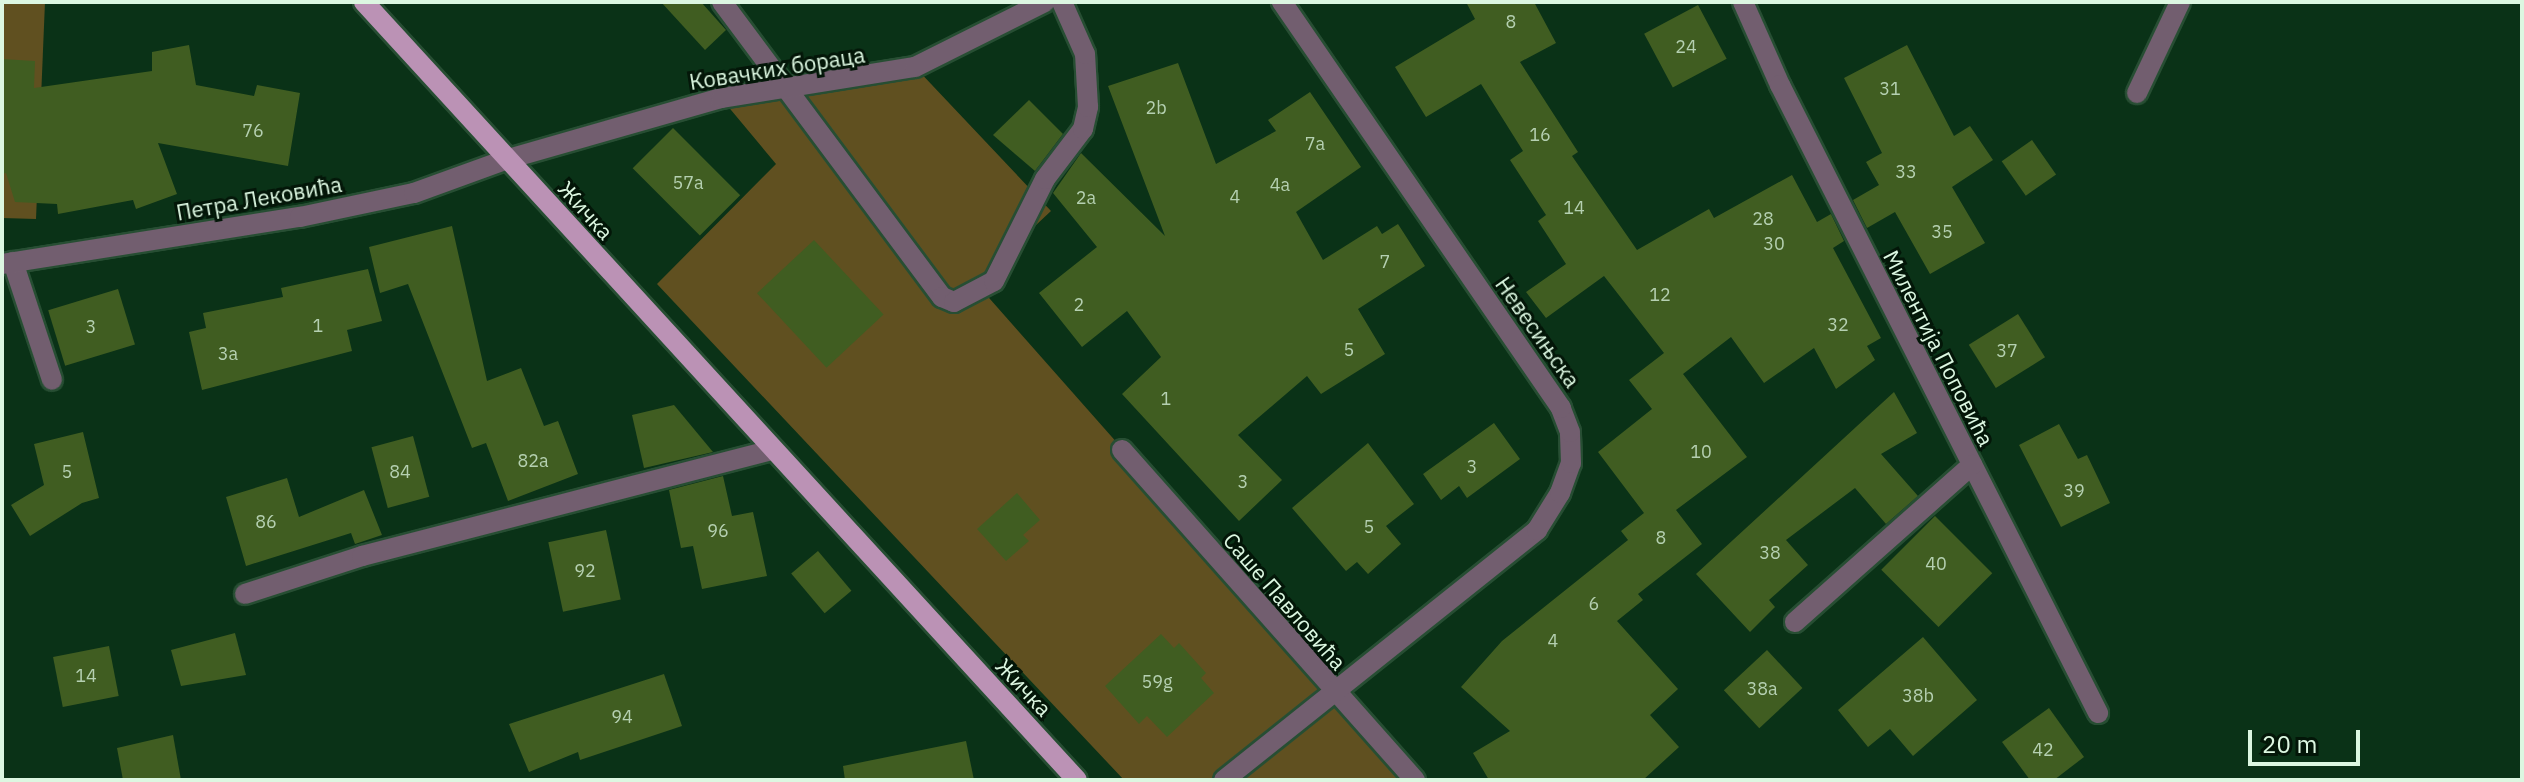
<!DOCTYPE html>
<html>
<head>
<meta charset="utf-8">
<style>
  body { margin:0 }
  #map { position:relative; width:2524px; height:782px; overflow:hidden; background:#0a3217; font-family:"IBM Plex Sans",sans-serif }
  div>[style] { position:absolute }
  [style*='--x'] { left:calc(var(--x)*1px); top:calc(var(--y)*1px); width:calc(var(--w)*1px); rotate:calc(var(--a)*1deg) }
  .green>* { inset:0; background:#605020 }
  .building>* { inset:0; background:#405d21; transform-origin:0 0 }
  .roads { filter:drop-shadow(2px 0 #274e33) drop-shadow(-2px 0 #274e33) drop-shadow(0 2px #274e33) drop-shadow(0 -2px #274e33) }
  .minor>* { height:20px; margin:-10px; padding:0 10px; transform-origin:10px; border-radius:10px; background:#725e6f }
  .major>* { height:20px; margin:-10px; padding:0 10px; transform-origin:10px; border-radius:10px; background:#bb92b5 }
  span { translate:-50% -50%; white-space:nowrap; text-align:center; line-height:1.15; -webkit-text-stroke:6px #031608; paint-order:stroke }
  .number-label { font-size:18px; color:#b5d0b1 }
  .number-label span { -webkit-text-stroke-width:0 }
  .street-label { font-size:22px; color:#dcf7e1 }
  .frame { position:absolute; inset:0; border:4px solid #dcf7e1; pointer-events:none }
  .scale { position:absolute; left:2248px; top:730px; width:112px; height:36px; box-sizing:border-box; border:4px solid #dcf7e1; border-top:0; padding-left:10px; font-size:24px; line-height:28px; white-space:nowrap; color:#dcf7e1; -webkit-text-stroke:6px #031608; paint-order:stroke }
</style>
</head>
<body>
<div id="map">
  <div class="green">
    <div style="clip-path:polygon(2px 2px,45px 2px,36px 219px,2px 218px)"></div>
    <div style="clip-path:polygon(915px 67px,1051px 211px,975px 282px,1415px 780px,1124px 780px,657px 284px,776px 164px,721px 98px)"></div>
  </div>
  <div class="building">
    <div style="clip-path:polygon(661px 2px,701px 2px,726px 30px,705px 50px)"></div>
    <div style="clip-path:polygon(1466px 2px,1534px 2px,1556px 43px,1520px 62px,1578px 152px,1572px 156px,1637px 250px,1709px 209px,1714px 218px,1792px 175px,1817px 222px,1831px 214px,1844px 241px,1833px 248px,1881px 338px,1867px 346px,1875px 360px,1836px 389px,1814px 348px,1764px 383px,1731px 337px,1683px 374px,1747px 457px,1676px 510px,1702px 544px,1638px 594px,1643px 600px,1617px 621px,1678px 689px,1650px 715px,1679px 747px,1643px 780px,1489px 780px,1473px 753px,1510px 731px,1461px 687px,1502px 641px,1628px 540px,1621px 531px,1644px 513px,1598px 452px,1652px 409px,1629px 380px,1664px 353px,1604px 276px,1546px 318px,1526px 292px,1566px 264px,1538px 221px,1546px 215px,1510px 160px,1523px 151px,1481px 84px,1426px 117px,1395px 67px,1475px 19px)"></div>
    <div style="left:1698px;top:5px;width:61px;height:61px;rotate:62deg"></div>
    <div style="clip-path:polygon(189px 45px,196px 85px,254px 96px,257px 85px,300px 93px,288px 166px,158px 143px,177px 194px,136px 209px,133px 200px,58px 214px,57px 204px,15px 202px,6px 173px,2px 174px,2px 59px,35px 61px,34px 88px,152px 71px,152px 52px)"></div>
    <div style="clip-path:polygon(1907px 45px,1954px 136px,1970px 126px,1993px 160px,1952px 187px,1985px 243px,1930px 274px,1895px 212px,1867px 228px,1853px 200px,1879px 185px,1866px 162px,1882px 153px,1844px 78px)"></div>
    <div style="clip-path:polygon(1178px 63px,1216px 164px,1276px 131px,1268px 120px,1310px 92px,1361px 167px,1296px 212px,1323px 260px,1377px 226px,1382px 234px,1398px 224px,1425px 266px,1358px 309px,1385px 354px,1321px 394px,1307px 376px,1238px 435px,1282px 480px,1239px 521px,1122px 394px,1161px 357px,1127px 311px,1082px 347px,1039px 293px,1097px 247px,1053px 193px,1081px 153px,1165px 236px,1108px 86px)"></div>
    <div style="clip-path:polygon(1029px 100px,1063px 134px,1035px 171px,993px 135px)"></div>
    <div style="left:673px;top:128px;width:95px;height:57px;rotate:45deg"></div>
    <div style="left:2032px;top:140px;width:42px;height:37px;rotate:55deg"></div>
    <div style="clip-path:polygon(452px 226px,487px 381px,521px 368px,544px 426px,558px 421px,578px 474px,508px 501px,486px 443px,472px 448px,408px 284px,380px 293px,369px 247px)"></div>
    <div style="left:814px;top:240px;width:102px;height:78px;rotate:47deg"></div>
    <div style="clip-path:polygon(368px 269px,382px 321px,347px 330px,352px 351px,202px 390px,189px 332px,206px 328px,203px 313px,283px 297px,281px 288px)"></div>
    <div style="left:118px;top:289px;width:58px;height:73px;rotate:73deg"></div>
    <div style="left:2018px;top:314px;width:51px;height:58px;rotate:58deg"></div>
    <div style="clip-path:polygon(1894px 392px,1917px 433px,1881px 454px,1918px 496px,1886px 524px,1855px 488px,1786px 540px,1808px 565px,1769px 600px,1775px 607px,1750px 632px,1696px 574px)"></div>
    <div style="clip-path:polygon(674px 405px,713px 452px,644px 468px,632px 415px)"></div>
    <div style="clip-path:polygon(1494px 423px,1520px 459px,1467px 498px,1459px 486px,1441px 500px,1423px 474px)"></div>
    <div style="clip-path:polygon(2059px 424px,2078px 459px,2087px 455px,2110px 503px,2061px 527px,2019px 445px)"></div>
    <div style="clip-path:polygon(83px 432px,99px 498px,82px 503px,30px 536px,11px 505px,44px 485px,34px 444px)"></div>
    <div style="left:413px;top:436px;width:63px;height:43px;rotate:75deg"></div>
    <div style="clip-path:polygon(1368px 443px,1414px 504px,1386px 526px,1401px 544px,1368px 574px,1357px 562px,1346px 571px,1292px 508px)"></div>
    <div style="clip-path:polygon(723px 476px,732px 516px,753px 512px,767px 576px,702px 589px,693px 546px,681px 548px,669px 490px)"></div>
    <div style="clip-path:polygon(287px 478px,299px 517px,364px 490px,382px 535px,355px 544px,351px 533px,246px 566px,226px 497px)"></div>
    <div style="clip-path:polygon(1017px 493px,1040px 520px,1023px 535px,1029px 541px,1006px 561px,977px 529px)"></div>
    <div style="left:1935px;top:516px;width:81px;height:76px;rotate:45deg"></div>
    <div style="left:606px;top:530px;width:71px;height:59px;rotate:78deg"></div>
    <div style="left:818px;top:551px;width:52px;height:35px;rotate:50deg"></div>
    <div style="clip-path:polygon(235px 633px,246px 675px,181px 686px,171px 650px)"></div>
    <div style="clip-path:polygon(1161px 634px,1174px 648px,1179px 643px,1206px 673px,1201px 678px,1214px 693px,1167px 737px,1147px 716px,1139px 724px,1105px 686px)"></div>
    <div style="clip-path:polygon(1923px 637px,1977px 700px,1913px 756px,1890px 729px,1868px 747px,1838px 710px)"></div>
    <div style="left:109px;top:646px;width:51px;height:57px;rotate:79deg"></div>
    <div style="left:1767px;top:650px;width:52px;height:59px;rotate:47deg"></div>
    <div style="clip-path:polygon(664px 674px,682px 726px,580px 760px,578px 752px,529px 772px,509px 724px)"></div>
    <div style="clip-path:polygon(2049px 708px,2084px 757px,2054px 780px,2030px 780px,2002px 742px)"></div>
    <div style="clip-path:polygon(173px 735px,181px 780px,123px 780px,117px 748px)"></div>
    <div style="clip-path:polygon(966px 741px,974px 780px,845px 780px,843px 766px)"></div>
  </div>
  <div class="roads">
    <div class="minor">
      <div style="--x:722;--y:2;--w:368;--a:53.3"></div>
      <div style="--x:942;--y:297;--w:13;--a:23"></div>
      <div style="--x:954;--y:302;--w:45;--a:-27.7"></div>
      <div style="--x:994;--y:281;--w:114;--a:-63.4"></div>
      <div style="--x:1045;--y:179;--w:63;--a:-52.8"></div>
      <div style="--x:1083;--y:129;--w:23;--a:-77"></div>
      <div style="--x:1088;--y:107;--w:53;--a:-93.2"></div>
      <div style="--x:1085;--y:54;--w:57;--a:-113.9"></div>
      <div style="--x:1743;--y:2;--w:91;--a:66"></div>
      <div style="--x:1780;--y:85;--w:704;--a:63.14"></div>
      <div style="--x:2137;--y:93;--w:101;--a:-64.7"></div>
      <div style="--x:13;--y:262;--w:124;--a:71.7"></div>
      <div style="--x:2;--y:264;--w:302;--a:-9"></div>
      <div style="--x:300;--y:217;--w:116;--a:-11.9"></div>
      <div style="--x:414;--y:193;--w:100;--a:-19.9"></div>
      <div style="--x:508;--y:159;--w:222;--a:-16"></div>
      <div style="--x:721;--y:98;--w:196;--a:-9.1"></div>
      <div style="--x:915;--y:67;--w:145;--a:-26.6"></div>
      <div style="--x:1122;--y:450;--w:441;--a:48.4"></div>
      <div style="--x:245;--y:594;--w:123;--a:-18"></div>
      <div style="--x:362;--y:556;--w:424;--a:-14.5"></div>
      <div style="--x:1795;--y:622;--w:237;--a:-41.6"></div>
      <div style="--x:1224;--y:780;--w:401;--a:-38.6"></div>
      <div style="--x:1537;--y:530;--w:44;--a:-58.1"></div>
      <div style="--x:1560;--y:493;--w:32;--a:-70"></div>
      <div style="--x:1571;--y:463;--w:31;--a:-92"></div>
      <div style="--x:1570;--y:432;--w:26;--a:-111"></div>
      <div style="--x:1561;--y:408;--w:493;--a:-124.5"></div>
    </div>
    <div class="major">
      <div style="--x:364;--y:2;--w:1055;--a:47.5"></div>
    </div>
  </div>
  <div class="number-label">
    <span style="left:1511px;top:22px">8</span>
    <span style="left:1686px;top:47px">24</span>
    <span style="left:1890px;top:89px">31</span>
    <span style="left:1156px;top:108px">2b</span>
    <span style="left:253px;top:131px">76</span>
    <span style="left:1540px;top:135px">16</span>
    <span style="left:1315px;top:144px">7a</span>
    <span style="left:1906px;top:172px">33</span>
    <span style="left:688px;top:183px">57a</span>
    <span style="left:1280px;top:185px">4a</span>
    <span style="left:1235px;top:197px">4</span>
    <span style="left:1086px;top:198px">2a</span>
    <span style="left:1574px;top:208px">14</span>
    <span style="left:1763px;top:219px">28</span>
    <span style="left:1942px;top:232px">35</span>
    <span style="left:1774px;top:244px">30</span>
    <span style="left:1385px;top:262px">7</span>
    <span style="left:1660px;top:295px">12</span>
    <span style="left:1079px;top:305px">2</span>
    <span style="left:1838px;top:325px">32</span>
    <span style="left:318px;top:326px">1</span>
    <span style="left:91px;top:327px">3</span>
    <span style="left:1349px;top:350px">5</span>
    <span style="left:2007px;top:351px">37</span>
    <span style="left:228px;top:354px">3a</span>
    <span style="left:1166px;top:399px">1</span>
    <span style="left:1701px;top:452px">10</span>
    <span style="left:533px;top:461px">82a</span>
    <span style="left:1472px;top:467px">3</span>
    <span style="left:67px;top:472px">5</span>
    <span style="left:400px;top:472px">84</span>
    <span style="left:1243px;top:482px">3</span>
    <span style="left:2074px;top:491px">39</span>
    <span style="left:266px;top:522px">86</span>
    <span style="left:1369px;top:527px">5</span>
    <span style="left:718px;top:531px">96</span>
    <span style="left:1661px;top:538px">8</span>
    <span style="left:1770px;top:553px">38</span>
    <span style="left:1936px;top:564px">40</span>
    <span style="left:585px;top:571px">92</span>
    <span style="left:1594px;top:604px">6</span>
    <span style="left:1553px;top:641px">4</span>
    <span style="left:86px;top:676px">14</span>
    <span style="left:1157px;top:682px">59g</span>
    <span style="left:1762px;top:689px">38a</span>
    <span style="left:1918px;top:696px">38b</span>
    <span style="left:622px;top:717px">94</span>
    <span style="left:2043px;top:750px">42</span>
  </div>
  <div class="street-label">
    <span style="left:777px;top:68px;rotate:-9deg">Ковачких бораца</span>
    <span style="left:259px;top:198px;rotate:-10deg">Петра Лековића</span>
    <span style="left:586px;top:210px;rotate:48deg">Жичка</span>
    <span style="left:1538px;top:332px;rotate:55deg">Невесињска</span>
    <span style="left:1939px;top:348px;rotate:63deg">Милентија Поповића</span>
    <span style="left:1285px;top:601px;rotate:49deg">Саше Павловића</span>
    <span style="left:1024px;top:687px;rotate:47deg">Жичка</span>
  </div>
  <div class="frame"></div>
  <div class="scale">20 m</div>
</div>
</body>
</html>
